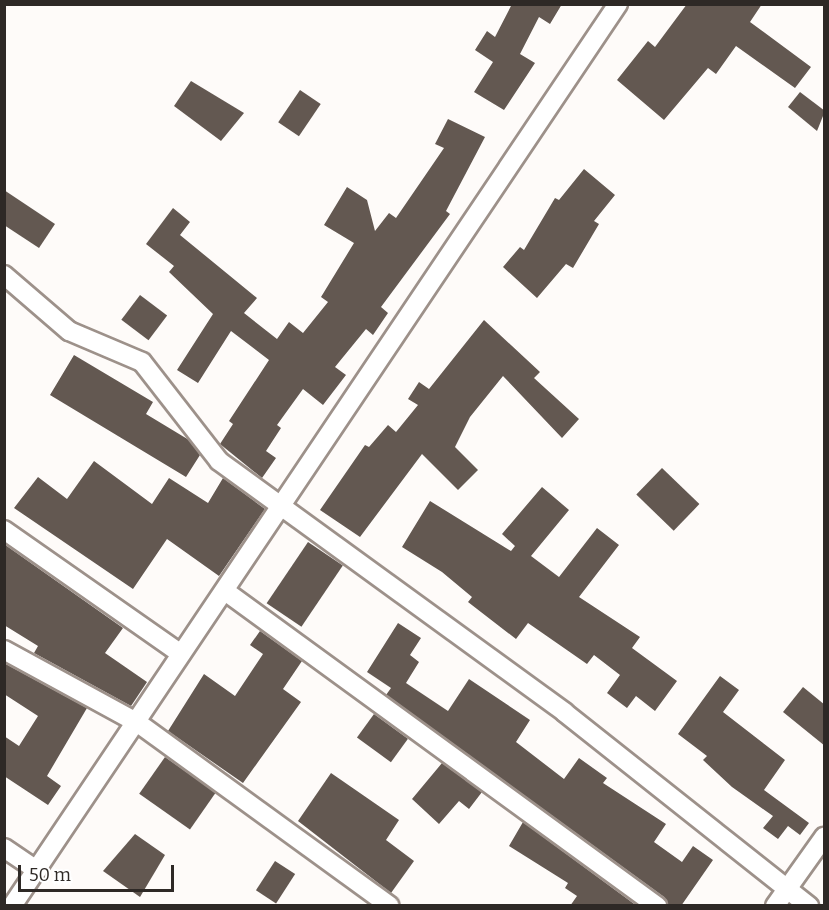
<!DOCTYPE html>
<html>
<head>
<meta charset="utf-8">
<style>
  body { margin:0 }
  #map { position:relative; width:829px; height:910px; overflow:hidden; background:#fefbf9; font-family:Bitter,serif }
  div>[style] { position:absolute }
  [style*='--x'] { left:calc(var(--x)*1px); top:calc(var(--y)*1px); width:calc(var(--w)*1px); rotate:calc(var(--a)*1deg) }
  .building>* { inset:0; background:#635851; transform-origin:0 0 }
  .roads { filter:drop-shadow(2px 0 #9d918a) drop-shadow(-2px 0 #9d918a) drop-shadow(0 2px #9d918a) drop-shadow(0 -2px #9d918a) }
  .street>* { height:18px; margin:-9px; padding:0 9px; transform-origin:9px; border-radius:9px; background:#fff }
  span { translate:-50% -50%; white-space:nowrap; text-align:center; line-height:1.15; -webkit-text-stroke:6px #fff; paint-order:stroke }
  .frame { position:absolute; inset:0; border:6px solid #2e2926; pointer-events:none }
  .scale { position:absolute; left:18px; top:865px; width:156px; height:27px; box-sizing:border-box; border:3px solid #2e2926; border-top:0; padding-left:8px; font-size:18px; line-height:21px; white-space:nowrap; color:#2e2926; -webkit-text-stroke:4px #fff; paint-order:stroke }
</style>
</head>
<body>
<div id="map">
  <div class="building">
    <div style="clip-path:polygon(512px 4px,562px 4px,550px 24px,539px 17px,520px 54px,535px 63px,504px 110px,474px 92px,493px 62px,475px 50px,487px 31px,495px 37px)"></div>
    <div style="clip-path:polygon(687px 4px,762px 4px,750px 22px,811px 67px,795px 88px,736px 46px,716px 74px,708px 68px,664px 120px,617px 80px,648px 41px,655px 47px)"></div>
    <div style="clip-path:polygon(191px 81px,244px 113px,221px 141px,174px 106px)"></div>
    <div style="left:300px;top:90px;width:25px;height:39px;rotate:34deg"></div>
    <div style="clip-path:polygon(800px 92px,825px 111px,817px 131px,788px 107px)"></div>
    <div style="clip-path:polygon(448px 119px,485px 137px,446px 211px,450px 214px,381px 307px,388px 313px,373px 335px,366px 329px,335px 367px,346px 375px,323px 405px,303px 389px,277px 425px,281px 428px,266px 451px,276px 458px,262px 478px,220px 444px,233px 424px,229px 421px,269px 360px,231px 331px,198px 383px,177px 370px,213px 314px,169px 272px,174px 266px,146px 244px,173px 208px,190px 222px,180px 235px,257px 298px,244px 313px,277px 339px,289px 322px,303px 333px,328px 302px,321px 297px,354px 243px,324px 225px,347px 187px,367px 200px,375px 231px,389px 213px,396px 218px,444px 148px,435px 144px)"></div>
    <div style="clip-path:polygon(584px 169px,615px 195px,594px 221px,599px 224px,573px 268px,566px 264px,537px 298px,503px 267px,520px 247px,524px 250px,555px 198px,559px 200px)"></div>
    <div style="clip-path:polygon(4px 190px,55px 224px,39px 248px,4px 225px)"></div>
    <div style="left:140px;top:295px;width:34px;height:31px;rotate:37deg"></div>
    <div style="clip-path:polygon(484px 320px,540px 372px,534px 378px,579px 419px,562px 438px,503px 376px,470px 417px,455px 447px,478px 470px,458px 490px,422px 454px,360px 537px,320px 510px,365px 445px,369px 447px,388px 425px,396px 432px,418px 405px,408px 399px,419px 382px,429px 389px)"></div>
    <div style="clip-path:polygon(74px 355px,153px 402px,146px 414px,189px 440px,200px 455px,186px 477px,50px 395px)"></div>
    <div style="clip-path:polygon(94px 461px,152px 504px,169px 478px,208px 503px,223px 478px,265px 509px,219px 576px,167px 539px,133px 589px,14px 508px,38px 477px,67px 499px)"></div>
    <div style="left:662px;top:468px;width:52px;height:37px;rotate:44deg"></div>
    <div style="clip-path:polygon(542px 487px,569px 510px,531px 556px,559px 577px,597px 528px,619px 545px,579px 597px,640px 637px,632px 648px,677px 681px,655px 711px,636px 696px,627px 708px,607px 693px,620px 675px,594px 655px,587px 664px,528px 623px,516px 639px,468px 602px,472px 597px,442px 572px,402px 547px,430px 501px,511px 551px,515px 546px,502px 534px)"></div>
    <div style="left:308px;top:542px;width:42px;height:74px;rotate:34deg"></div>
    <div style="clip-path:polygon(4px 544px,123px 628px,105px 653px,147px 682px,131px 706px,34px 653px,38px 646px,4px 625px)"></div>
    <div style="clip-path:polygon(398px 623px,421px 638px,410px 655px,419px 662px,406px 683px,448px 711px,469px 679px,530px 720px,516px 742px,564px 779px,579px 758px,607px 778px,603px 783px,666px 824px,654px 842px,682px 862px,693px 846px,713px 860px,681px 906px,668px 906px,664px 897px,386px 695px,391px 688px,367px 672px)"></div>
    <div style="clip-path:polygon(260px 631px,302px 661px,283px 689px,301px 702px,243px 783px,168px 731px,204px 674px,235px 696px,263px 654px,250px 645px)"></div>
    <div style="clip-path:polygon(4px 663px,87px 708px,47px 776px,61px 786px,48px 805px,4px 776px,4px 736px,19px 746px,38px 716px,4px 694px)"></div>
    <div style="clip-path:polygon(720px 676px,739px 690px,723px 712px,785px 760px,764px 790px,809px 823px,800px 835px,788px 826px,778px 839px,763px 828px,773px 816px,732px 787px,703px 760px,707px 756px,678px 734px)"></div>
    <div style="clip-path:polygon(803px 687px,825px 705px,825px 746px,783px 712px)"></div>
    <div style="left:374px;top:714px;width:42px;height:29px;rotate:36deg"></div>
    <div style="left:165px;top:757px;width:62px;height:45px;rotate:35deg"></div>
    <div style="clip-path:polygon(442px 763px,482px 792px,469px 809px,459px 801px,439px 824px,412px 799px)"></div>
    <div style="clip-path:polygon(331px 773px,399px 820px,386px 840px,414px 861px,391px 893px,298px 821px)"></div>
    <div style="clip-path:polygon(523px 822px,637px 906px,570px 906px,577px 896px,565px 888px,568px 883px,509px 846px)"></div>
    <div style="clip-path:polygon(135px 834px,165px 855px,140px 897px,103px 871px)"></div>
    <div style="left:275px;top:861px;width:24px;height:35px;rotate:33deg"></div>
  </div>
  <div class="roads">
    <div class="street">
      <div style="--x:4;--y:275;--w:86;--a:40.7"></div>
      <div style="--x:69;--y:331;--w:79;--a:23"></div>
      <div style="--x:142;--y:362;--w:125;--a:52.1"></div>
      <div style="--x:219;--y:461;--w:427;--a:36"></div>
      <div style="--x:564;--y:712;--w:313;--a:38.4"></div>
      <div style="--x:4;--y:530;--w:216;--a:35"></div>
      <div style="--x:225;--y:591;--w:535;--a:36.1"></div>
      <div style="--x:4;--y:650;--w:153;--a:28.6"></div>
      <div style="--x:138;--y:723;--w:311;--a:36"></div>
      <div style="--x:4;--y:848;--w:40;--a:34"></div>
      <div style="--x:12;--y:906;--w:1087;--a:-56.11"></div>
      <div style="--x:775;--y:906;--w:85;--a:-54.6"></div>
    </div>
  </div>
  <div class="frame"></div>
  <div class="scale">50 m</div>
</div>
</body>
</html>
